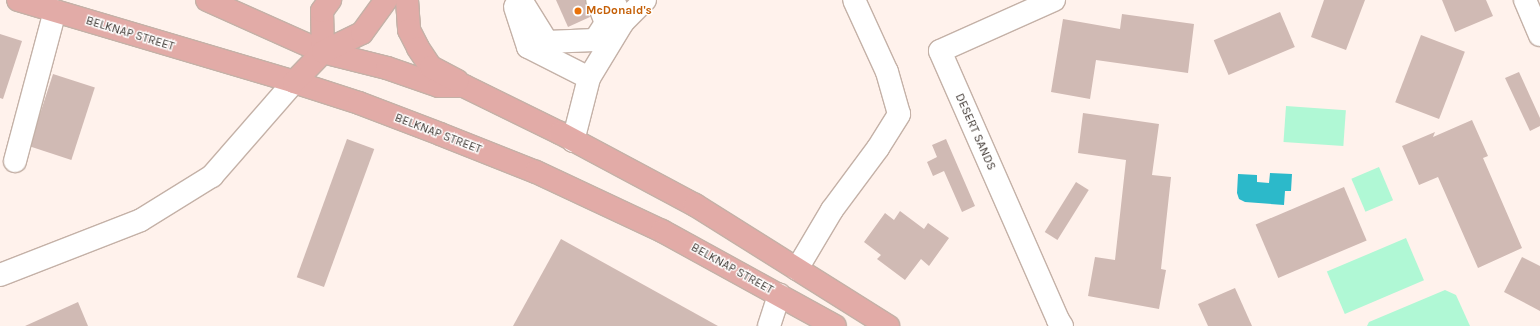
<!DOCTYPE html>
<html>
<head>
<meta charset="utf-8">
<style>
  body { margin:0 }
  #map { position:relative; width:1540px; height:326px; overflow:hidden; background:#fff2ec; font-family:Karla,sans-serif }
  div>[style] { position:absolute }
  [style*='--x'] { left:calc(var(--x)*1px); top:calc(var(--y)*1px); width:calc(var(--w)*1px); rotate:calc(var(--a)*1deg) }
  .green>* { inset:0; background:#b0f8d5; transform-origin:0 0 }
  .water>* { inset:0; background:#2cb9ca }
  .building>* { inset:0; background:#d0bab4; transform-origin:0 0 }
  .roads { filter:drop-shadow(1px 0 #c4b1a7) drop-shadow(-1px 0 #c4b1a7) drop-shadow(0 1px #c4b1a7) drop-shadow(0 -1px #c4b1a7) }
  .minor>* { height:22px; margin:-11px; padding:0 11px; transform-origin:11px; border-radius:11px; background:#fff }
  .major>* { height:22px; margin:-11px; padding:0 11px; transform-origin:11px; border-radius:11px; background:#e2aba7 }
  .dots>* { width:11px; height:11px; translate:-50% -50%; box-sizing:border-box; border:2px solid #fff; border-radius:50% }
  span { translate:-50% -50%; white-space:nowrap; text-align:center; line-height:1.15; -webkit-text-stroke:3px #fff; paint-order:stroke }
  .food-label { font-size:12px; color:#c56008; font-weight:700 }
  .left { translate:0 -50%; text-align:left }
  .street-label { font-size:12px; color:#3d3530 }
</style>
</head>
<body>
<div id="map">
  <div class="green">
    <div style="left:1286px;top:106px;width:60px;height:36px;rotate:4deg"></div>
    <div style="left:1379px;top:167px;width:36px;height:30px;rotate:67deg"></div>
    <div style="left:1406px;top:238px;width:46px;height:86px;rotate:67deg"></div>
    <div style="clip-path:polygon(1445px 290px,1456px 295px,1470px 326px,1367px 326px,1369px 322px)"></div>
  </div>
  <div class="water">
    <div style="clip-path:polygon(1270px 173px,1292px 174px,1291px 191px,1285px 191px,1284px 205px,1245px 202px,1239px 199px,1237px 193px,1238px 174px,1257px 175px,1257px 182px,1269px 183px)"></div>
  </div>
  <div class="building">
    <div style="clip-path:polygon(556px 0,585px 0,590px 17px,568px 27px)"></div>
    <div style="clip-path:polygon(1324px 0,1365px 0,1346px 50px,1311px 37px)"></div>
    <div style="clip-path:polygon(1442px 0,1486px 0,1493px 16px,1455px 32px)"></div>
    <div style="left:1280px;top:12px;width:38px;height:72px;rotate:67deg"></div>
    <div style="clip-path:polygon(1122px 14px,1194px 24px,1188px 73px,1096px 60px,1090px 99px,1051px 92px,1063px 19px,1120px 29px)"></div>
    <div style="clip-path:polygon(0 34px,22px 41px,3px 99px,0 98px)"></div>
    <div style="left:1421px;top:35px;width:47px;height:72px;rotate:21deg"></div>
    <div style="clip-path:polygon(1519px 72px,1540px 118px,1540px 126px,1530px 131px,1505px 78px)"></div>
    <div style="left:53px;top:74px;width:44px;height:76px;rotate:18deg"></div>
    <div style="clip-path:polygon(1083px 113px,1159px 124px,1152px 175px,1171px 177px,1161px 269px,1166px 270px,1159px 309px,1088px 296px,1095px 257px,1115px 260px,1126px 160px,1078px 153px)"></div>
    <div style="clip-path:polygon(1472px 120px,1488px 156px,1483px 158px,1522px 248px,1478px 268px,1438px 177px,1419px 185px,1402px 146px,1435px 132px,1433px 137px)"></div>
    <div style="left:347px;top:139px;width:29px;height:147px;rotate:20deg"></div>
    <div style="clip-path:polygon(946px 139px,975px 206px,962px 212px,944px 171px,933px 176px,927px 162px,937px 157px,932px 145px)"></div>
    <div style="left:1076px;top:182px;width:15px;height:59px;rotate:32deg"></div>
    <div style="left:1344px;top:187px;width:58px;height:96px;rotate:67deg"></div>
    <div style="clip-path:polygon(900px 211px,924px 229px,928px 223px,949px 238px,929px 266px,921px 259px,905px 280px,877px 259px,881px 255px,864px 242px,885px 213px,894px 220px)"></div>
    <div style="clip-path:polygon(561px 239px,718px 326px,513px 326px)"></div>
    <div style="clip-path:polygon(1522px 257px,1540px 266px,1540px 311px,1504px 292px)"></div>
    <div style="clip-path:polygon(1235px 288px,1252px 326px,1208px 326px,1198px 304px)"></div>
    <div style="clip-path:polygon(78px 302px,88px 326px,25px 326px)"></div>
  </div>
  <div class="roads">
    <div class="minor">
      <div style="--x:521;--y:0;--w:49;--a:58.2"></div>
      <div style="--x:547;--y:42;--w:48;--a:-2.4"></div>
      <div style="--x:595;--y:40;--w:20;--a:-57"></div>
      <div style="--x:606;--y:23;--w:25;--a:-111"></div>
      <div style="--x:1054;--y:0;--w:125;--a:155.9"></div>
      <div style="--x:940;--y:51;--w:294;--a:66.3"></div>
      <div style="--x:1058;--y:320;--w:7;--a:56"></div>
      <div style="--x:1525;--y:0;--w:38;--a:67"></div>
      <div style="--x:515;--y:7;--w:42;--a:72"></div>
      <div style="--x:528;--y:47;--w:68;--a:26.9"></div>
      <div style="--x:623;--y:22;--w:31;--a:-45"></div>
      <div style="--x:573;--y:141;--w:65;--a:-75.7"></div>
      <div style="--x:589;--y:78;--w:66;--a:-58.7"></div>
      <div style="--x:623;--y:22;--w:24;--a:-114"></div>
      <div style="--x:15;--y:161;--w:155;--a:-75.1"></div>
      <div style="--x:797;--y:269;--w:69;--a:-59.3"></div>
      <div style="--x:832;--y:210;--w:77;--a:-53.4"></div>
      <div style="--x:878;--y:148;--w:40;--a:-58"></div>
      <div style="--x:899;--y:114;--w:44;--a:-105.9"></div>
      <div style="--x:887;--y:72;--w:79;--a:-114.6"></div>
      <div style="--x:0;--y:275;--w:151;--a:-21.3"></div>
      <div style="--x:141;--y:220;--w:84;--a:-31.8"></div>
      <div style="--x:212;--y:176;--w:125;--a:-48.9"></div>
      <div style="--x:769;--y:326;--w:33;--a:-72"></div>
    </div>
    <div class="major">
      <div style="--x:18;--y:0;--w:288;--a:16.5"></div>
      <div style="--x:294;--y:82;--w:68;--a:17.9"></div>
      <div style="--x:359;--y:103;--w:87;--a:20.9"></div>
      <div style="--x:440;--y:134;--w:103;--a:21.6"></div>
      <div style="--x:536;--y:172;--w:139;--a:25.1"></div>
      <div style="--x:662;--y:231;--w:197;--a:28.8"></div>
      <div style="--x:207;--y:0;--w:127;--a:24.1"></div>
      <div style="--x:323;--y:52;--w:66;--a:14"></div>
      <div style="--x:387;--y:68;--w:55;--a:19.1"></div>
      <div style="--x:439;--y:86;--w:25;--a:0"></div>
      <div style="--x:464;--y:86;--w:107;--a:26.1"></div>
      <div style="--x:560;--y:133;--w:153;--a:28.1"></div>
      <div style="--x:695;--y:205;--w:228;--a:32.1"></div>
      <div style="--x:407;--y:0;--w:30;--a:86"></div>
      <div style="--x:409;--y:30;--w:20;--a:63"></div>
      <div style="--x:418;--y:48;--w:23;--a:56"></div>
      <div style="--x:431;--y:67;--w:30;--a:28"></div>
      <div style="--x:323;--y:52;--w:41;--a:-91.4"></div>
      <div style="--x:322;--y:11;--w:14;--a:-54"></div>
      <div style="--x:294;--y:82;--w:42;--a:-46"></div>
      <div style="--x:323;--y:52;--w:43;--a:-26"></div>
      <div style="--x:362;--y:33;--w:41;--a:-54"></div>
    </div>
  </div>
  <div class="dots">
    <div style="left:578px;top:11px;background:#e8710a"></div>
  </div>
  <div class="food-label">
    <span class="left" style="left:586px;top:11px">McDonald's</span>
  </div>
  <div class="street-label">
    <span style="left:130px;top:34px;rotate:17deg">BELKNAP STREET</span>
    <span style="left:975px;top:132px;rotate:66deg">DESERT SANDS</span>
    <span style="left:438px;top:134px;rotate:21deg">BELKNAP STREET</span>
    <span style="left:732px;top:269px;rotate:29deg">BELKNAP STREET</span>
  </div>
</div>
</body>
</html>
